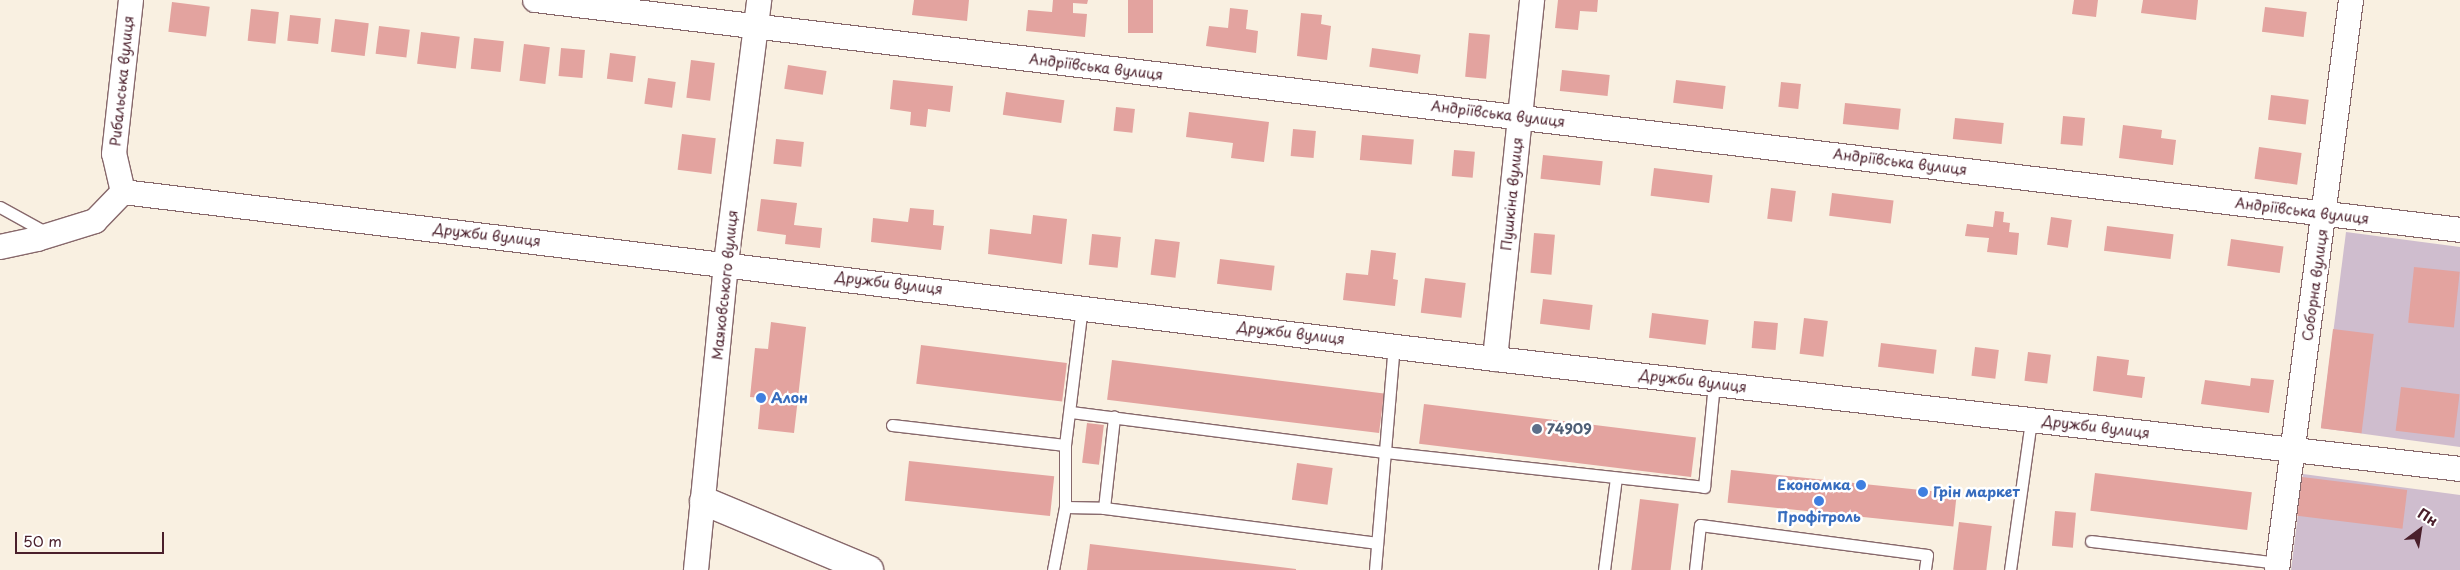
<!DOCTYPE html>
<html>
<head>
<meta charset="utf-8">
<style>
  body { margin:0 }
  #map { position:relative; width:2460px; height:570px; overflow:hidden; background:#f9f0e1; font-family:"Playpen Sans",sans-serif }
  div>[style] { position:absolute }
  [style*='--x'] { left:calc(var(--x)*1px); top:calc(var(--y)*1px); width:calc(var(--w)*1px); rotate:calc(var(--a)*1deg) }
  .industrial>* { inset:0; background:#cfbdce }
  .building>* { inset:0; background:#e3a39f; transform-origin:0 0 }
  .roads { filter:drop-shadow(1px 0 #87686b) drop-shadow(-1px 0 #87686b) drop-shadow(0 1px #87686b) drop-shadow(0 -1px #87686b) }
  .service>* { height:11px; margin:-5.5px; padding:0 5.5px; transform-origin:5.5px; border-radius:5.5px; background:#fff }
  .minor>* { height:24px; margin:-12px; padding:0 12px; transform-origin:12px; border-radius:12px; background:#fff }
  .tertiary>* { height:28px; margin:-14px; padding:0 14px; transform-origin:14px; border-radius:14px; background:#fff }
  .dots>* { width:14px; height:14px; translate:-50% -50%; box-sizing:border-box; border:2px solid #fff; border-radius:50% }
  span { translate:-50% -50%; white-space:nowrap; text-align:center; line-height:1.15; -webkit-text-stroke:5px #fff; paint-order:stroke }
  .street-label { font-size:14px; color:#4a1f2b }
  .shop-label { font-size:14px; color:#366cbe; font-weight:700 }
  .left { translate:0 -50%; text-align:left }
  .right { translate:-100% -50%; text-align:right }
  .service-label { font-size:14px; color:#4e5e75; font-weight:700 }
  .north { position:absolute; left:2395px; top:505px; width:50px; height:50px; -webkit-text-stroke:4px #fff; paint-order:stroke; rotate:31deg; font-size:14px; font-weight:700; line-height:20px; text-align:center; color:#4a1f2b }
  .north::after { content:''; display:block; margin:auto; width:18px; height:22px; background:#4a1f2b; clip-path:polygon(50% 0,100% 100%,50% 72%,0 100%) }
  .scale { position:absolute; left:15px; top:532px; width:149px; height:22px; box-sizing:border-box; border:2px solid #4a1f2b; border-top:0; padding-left:6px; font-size:15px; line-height:18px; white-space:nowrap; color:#4a1f2b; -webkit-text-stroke:4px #fff; paint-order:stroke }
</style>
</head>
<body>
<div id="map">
  <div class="industrial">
    <div style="clip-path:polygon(2346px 232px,2460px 247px,2460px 447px,2321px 428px)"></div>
    <div style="clip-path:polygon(2303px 474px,2460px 495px,2460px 570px,2291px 570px)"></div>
  </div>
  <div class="building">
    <div style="clip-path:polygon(914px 0,969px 0,967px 21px,912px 15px)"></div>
    <div style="clip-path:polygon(1053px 0,1088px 0,1087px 4px,1073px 3px,1073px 13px,1087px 14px,1085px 37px,1026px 31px,1028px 10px,1052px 12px)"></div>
    <div style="left:1128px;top:0;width:25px;height:33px"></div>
    <div style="clip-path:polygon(1558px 0,1598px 0,1597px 12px,1580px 11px,1578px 30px,1555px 28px)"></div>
    <div style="clip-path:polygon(2074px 0,2098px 0,2096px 17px,2072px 14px)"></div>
    <div style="clip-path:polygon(2143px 0,2198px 0,2196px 20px,2141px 13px)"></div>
    <div style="left:172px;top:2px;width:38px;height:30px;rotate:7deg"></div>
    <div style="left:2265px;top:7px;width:42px;height:25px;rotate:7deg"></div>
    <div style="clip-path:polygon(1230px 8px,1248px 10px,1246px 29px,1258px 31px,1256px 53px,1206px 46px,1209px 26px,1228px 28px)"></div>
    <div style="left:251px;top:9px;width:28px;height:32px;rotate:6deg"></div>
    <div style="clip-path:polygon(1301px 13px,1322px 15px,1321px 24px,1331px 26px,1327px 60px,1297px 56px)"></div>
    <div style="left:290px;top:15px;width:31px;height:26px;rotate:6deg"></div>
    <div style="left:335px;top:19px;width:34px;height:33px;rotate:7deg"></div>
    <div style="left:379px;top:26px;width:31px;height:28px;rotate:7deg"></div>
    <div style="left:421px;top:32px;width:39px;height:32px;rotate:7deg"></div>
    <div style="left:1469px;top:33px;width:21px;height:44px;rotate:5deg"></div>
    <div style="left:474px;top:38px;width:30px;height:31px;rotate:6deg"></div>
    <div style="left:524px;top:44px;width:26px;height:37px;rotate:7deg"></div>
    <div style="left:561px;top:48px;width:24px;height:28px;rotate:5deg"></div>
    <div style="left:1372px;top:48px;width:49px;height:19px;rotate:8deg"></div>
    <div style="left:610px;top:53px;width:26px;height:26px;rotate:7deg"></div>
    <div style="left:691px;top:60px;width:24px;height:38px;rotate:7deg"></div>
    <div style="left:788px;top:65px;width:39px;height:24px;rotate:9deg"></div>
    <div style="left:1562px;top:70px;width:48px;height:21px;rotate:6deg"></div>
    <div style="left:648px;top:78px;width:28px;height:26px;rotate:8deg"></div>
    <div style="clip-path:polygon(893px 80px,953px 86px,950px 112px,928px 109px,926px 127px,910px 125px,911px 112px,890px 109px)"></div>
    <div style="left:1676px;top:80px;width:50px;height:23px;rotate:7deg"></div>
    <div style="left:1781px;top:82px;width:20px;height:25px;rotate:6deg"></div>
    <div style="left:1006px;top:92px;width:59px;height:23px;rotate:8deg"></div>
    <div style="left:2271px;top:95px;width:38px;height:25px;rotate:7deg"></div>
    <div style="left:1845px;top:103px;width:56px;height:21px;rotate:6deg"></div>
    <div style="left:1116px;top:107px;width:19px;height:24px;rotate:6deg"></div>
    <div style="clip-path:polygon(1189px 112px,1269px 122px,1264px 162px,1231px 158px,1233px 143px,1186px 137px)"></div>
    <div style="left:2063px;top:116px;width:22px;height:28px;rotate:5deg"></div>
    <div style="left:1955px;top:118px;width:49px;height:21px;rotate:6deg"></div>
    <div style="clip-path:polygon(2123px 125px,2162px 130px,2161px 138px,2176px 140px,2173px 165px,2119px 158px)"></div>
    <div style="left:1293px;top:129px;width:23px;height:27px;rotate:5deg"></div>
    <div style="left:682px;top:134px;width:34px;height:36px;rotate:7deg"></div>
    <div style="left:1362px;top:135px;width:52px;height:25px;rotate:5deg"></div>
    <div style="left:776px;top:139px;width:28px;height:25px;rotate:6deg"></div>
    <div style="left:2259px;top:147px;width:43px;height:32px;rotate:8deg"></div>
    <div style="left:1454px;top:150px;width:21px;height:26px;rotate:5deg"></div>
    <div style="left:1543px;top:155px;width:60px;height:24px;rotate:6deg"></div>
    <div style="left:1654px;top:168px;width:59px;height:28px;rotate:7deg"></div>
    <div style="left:1771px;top:188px;width:25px;height:31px;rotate:7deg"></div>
    <div style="left:1832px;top:193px;width:62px;height:23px;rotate:7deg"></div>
    <div style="clip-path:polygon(761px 199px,797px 203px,794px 225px,822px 228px,820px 248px,785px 244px,786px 235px,757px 231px)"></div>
    <div style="clip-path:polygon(910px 208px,934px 210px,933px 225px,944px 226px,941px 250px,871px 242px,873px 218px,908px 222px)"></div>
    <div style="clip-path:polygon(1995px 211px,2004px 212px,2003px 222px,2010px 223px,2009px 232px,2019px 233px,2017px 255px,1987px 252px,1989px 238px,1965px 236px,1967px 224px,1993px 227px)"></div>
    <div style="clip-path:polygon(1033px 215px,1067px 219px,1062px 264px,988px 254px,990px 229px,1031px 234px)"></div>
    <div style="left:2051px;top:217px;width:21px;height:28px;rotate:8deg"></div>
    <div style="left:2107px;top:226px;width:67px;height:25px;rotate:7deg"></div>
    <div style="left:1534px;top:233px;width:21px;height:40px;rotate:5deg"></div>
    <div style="left:1092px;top:234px;width:29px;height:31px;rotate:6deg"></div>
    <div style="left:1155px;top:239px;width:25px;height:36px;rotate:7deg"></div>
    <div style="left:2231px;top:239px;width:53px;height:27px;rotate:8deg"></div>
    <div style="clip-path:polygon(1371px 250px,1396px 253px,1393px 279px,1398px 280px,1395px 306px,1343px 300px,1346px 273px,1368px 275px)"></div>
    <div style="left:1220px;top:259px;width:55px;height:25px;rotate:7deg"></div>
    <div style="left:2414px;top:267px;width:46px;height:56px;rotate:6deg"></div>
    <div style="left:1425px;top:278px;width:41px;height:35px;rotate:7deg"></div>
    <div style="left:1543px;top:299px;width:50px;height:25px;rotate:7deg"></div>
    <div style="left:1652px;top:313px;width:57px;height:25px;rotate:7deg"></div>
    <div style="left:1804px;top:318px;width:24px;height:36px;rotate:7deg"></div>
    <div style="left:1754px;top:321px;width:24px;height:27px;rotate:5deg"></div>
    <div style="clip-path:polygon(771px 322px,806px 327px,794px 433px,758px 429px,761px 398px,750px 397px,755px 348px,768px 349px)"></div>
    <div style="left:2333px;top:329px;width:41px;height:100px;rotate:7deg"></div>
    <div style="left:1881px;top:343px;width:56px;height:24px;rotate:7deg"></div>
    <div style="left:921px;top:345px;width:147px;height:39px;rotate:7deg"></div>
    <div style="left:1975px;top:347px;width:24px;height:29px;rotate:7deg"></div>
    <div style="left:2028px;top:352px;width:23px;height:29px;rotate:7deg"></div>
    <div style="clip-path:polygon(2097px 356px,2129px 360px,2127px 375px,2145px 377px,2142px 398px,2093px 391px)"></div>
    <div style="left:1112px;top:360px;width:274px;height:40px;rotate:7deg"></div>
    <div style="clip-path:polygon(2251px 378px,2274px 380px,2269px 413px,2201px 404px,2205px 380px,2250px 386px)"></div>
    <div style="left:2401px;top:387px;width:59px;height:44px;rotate:7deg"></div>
    <div style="left:1424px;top:404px;width:274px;height:40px;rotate:7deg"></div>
    <div style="left:1087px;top:423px;width:17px;height:40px;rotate:7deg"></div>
    <div style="left:909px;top:461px;width:146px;height:40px;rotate:6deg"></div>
    <div style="left:1297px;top:463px;width:36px;height:37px;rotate:8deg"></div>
    <div style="left:1731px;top:470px;width:227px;height:33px;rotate:6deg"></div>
    <div style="left:2095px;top:473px;width:158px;height:38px;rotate:7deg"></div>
    <div style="left:2302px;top:477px;width:106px;height:39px;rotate:7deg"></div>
    <div style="left:1640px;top:499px;width:39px;height:72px;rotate:7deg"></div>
    <div style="left:2055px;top:511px;width:21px;height:35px;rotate:5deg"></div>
    <div style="left:1959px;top:522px;width:33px;height:48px;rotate:7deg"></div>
    <div style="clip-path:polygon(1090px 544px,1296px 569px,1296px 570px,1087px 570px)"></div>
  </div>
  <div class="roads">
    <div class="service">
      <div style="--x:0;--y:207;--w:56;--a:28.9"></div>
      <div style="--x:1071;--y:412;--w:316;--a:7.3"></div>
      <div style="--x:1384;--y:452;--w:322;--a:6.2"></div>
      <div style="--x:1704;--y:487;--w:103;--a:-84.5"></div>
      <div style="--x:892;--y:425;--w:174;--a:6.6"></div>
      <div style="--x:1065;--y:507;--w:39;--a:1"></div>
      <div style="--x:1104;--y:508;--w:274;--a:7.3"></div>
      <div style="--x:1104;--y:508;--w:92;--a:-83.7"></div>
      <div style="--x:2091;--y:541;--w:188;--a:6.7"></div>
      <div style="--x:1053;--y:570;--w:64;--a:-79.2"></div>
      <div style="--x:1065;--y:507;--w:62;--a:-90"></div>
      <div style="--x:1065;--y:445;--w:139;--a:-83"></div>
      <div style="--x:1375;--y:570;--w:225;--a:-85.2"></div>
      <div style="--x:1604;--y:570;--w:93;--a:-82.6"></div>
      <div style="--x:1695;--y:570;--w:45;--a:-83.7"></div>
      <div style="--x:1700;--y:525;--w:229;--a:7.5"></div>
      <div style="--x:1927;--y:555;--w:15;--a:98"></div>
      <div style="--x:2010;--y:570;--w:151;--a:-82"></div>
    </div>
    <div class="minor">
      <div style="--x:535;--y:0;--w:1939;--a:6.81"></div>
      <div style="--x:123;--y:192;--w:1382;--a:6.94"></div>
      <div style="--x:1495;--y:359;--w:971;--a:6.5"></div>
      <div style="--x:123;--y:192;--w:39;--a:-103"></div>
      <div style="--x:114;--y:154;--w:155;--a:-83.7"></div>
      <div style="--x:0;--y:247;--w:38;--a:-12"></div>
      <div style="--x:37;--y:239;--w:61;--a:-17.2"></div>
      <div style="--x:95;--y:221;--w:40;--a:-46"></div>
      <div style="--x:1495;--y:359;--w:361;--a:-84.1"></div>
      <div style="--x:696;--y:570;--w:308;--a:-84.4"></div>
      <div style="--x:726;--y:263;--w:265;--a:-82.8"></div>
      <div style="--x:2277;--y:570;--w:575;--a:-82.6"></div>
    </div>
    <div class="tertiary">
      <div style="--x:704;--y:501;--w:179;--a:22.7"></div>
    </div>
  </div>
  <div class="dots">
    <div style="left:761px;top:398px;background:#3f7fe0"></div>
    <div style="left:1537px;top:429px;background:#5c6f8a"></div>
    <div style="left:1861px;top:485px;background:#3f7fe0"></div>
    <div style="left:1923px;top:492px;background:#3f7fe0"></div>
    <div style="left:1819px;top:501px;background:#3f7fe0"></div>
  </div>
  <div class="street-label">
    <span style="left:1096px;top:67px;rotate:7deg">Андріївська вулиця</span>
    <span style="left:122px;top:81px;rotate:-84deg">Рибальська вулиця</span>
    <span style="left:1498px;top:114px;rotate:7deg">Андріївська вулиця</span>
    <span style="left:1900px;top:162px;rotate:7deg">Андріївська вулиця</span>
    <span style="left:1512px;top:194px;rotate:-84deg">Пушкіна вулиця</span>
    <span style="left:2302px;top:211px;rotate:7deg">Андріївська вулиця</span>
    <span style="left:487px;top:235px;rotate:7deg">Дружби вулиця</span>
    <span style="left:889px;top:283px;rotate:7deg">Дружби вулиця</span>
    <span style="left:725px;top:285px;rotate:-84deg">Маяковського вулиця</span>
    <span style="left:2315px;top:285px;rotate:-82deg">Соборна вулиця</span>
    <span style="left:1291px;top:333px;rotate:7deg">Дружби вулиця</span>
    <span style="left:1693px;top:381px;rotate:7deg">Дружби вулиця</span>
    <span style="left:2096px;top:427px;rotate:7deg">Дружби вулиця</span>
  </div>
  <div class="shop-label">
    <span class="left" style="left:771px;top:398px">Алон</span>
    <span class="right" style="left:1851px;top:485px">Економка</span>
    <span class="left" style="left:1933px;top:492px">Грін маркет</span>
    <span style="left:1819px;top:517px">Профітроль</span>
  </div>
  <div class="service-label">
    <span class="left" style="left:1547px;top:429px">74909</span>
  </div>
  <div class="north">Пн</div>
  <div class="scale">50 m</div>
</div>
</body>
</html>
